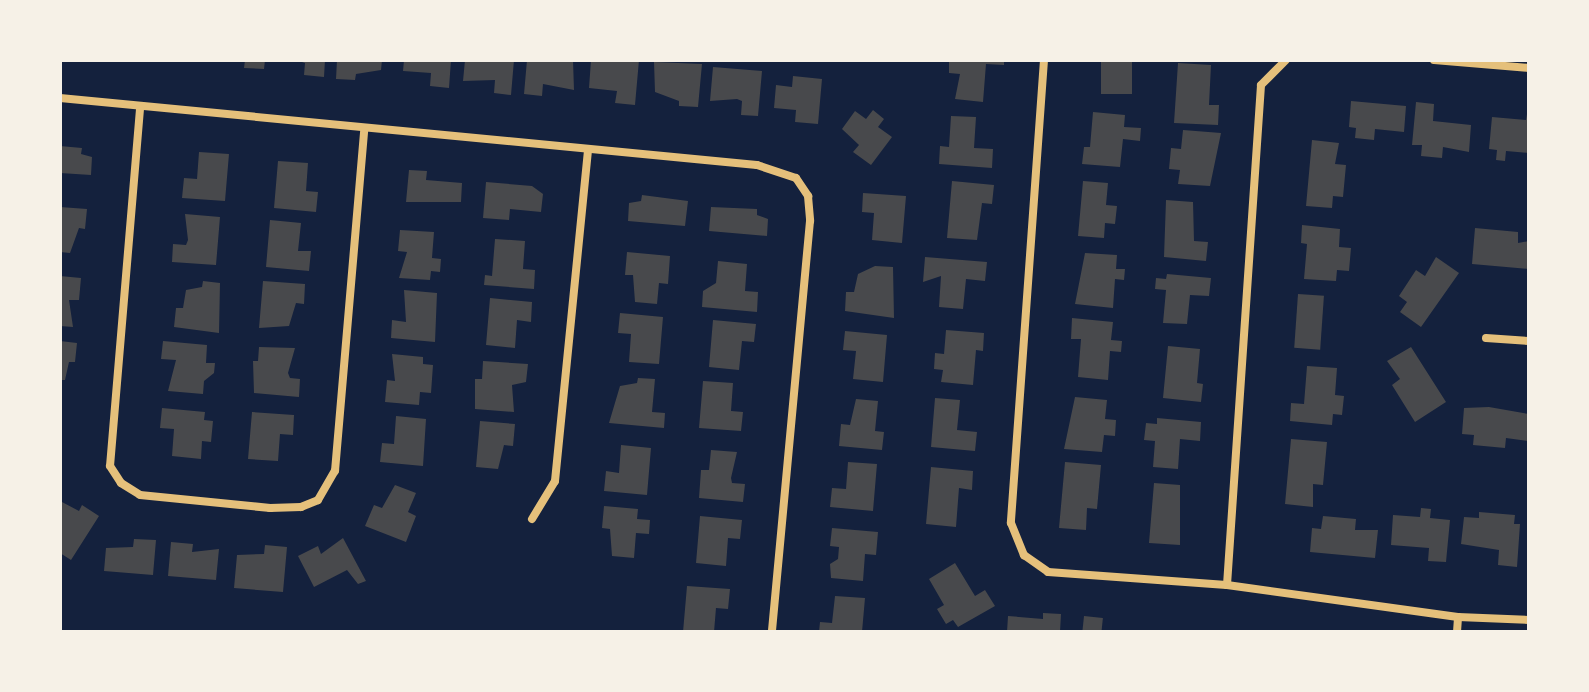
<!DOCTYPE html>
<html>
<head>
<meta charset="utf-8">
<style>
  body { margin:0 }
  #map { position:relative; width:1589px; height:692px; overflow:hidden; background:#14213d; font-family:Spectral,serif }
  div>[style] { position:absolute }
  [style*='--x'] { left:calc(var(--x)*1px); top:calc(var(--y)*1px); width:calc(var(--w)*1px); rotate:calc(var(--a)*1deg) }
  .building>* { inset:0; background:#48494c; transform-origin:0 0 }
  .minor>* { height:8px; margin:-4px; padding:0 4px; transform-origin:4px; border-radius:4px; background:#e5c07b }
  span { translate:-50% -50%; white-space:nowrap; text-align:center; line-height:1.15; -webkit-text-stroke:8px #f6f1e7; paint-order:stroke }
  .frame { position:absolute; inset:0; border:62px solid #f6f1e7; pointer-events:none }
</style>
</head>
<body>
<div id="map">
  <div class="building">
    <div style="clip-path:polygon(245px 60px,265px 60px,264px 69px,244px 68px)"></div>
    <div style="clip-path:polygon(296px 60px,325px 60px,324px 77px,304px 75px,305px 63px)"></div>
    <div style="clip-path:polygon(337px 60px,382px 60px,381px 70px,356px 74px,355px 80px,336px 79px)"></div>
    <div style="clip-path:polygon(404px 60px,451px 60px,449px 88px,430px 86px,431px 73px,403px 71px)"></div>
    <div style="clip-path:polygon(465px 60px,514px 60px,511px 95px,494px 93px,495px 80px,463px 81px)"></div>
    <div style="clip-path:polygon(527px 60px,573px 60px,574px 90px,543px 84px,542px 96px,524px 94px)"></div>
    <div style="clip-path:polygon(591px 60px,639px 60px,635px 105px,615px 103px,617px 91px,589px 88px)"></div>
    <div style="clip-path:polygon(1004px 60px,1004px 65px,986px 64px,983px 102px,955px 99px,960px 74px,949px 73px,949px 61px)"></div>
    <div style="left:1101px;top:60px;width:31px;height:34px"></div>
    <div style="clip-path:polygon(654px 62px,702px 64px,698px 107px,679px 106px,679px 101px,655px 92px)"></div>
    <div style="clip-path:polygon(1178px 63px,1211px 65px,1209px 105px,1219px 105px,1218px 125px,1174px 123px)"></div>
    <div style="clip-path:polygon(713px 67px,762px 71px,758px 116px,741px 115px,742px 101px,737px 99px,710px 101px)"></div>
    <div style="clip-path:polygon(793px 76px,822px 79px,818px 124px,795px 122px,796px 110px,774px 108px,776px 85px,792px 87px)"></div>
    <div style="clip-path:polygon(1351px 101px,1406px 106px,1404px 132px,1375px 129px,1374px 140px,1355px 138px,1356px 128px,1349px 127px)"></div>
    <div style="clip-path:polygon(1416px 102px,1434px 104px,1433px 121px,1471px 125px,1469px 152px,1443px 147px,1442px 158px,1421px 156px,1422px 145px,1412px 145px)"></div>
    <div style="clip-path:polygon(873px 110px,884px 119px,878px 127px,892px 137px,871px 165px,853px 152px,859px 145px,842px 129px,855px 111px,866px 119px)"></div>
    <div style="clip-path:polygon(1093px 112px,1125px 115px,1124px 127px,1141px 128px,1140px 141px,1123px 139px,1120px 167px,1082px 164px,1084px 147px,1090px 147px)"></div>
    <div style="clip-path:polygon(1527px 114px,1529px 153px,1506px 151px,1505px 161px,1496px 160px,1497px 150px,1489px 149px,1492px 117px,1526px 120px)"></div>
    <div style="clip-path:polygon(951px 116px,976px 117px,974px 148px,993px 149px,992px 168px,939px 164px,940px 146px,949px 147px)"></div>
    <div style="clip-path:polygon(1183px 130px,1221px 133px,1210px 186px,1178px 184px,1180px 170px,1169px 169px,1171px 148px,1181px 149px)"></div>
    <div style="clip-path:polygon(1312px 140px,1339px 143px,1335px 164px,1346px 165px,1343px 197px,1333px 196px,1332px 208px,1306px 206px)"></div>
    <div style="clip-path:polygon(60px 146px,82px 148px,81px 154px,92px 157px,91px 175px,60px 173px)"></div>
    <div style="clip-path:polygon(199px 152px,229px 154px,225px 201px,182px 198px,184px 178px,197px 179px)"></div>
    <div style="clip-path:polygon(278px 161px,308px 163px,306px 191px,318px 192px,316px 212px,274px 208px)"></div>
    <div style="clip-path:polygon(409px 170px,427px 171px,426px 180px,462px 183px,461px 202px,406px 202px)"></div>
    <div style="clip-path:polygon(952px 181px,994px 185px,992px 204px,982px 203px,977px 240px,947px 238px)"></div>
    <div style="clip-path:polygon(1083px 181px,1108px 183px,1106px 205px,1117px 206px,1115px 224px,1105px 223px,1104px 238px,1078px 236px)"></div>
    <div style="clip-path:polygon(486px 182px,532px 186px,543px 194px,541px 212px,510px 209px,509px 220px,483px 218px)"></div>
    <div style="clip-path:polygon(863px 193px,906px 196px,902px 243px,872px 240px,874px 213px,862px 212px)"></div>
    <div style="clip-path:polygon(642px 195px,688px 201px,685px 226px,628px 221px,629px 203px,641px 201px)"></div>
    <div style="clip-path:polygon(1166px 200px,1193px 202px,1194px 241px,1208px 242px,1206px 261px,1164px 257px)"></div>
    <div style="clip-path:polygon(60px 207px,87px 209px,85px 229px,79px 228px,70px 253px,60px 252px)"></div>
    <div style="clip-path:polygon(711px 207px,757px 209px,757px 215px,768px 219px,767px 236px,709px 231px)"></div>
    <div style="clip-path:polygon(185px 214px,220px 217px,216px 265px,172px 262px,173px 244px,186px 245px,188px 240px)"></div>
    <div style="clip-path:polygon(270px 220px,301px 223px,298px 251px,311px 251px,309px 271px,266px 267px)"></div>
    <div style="clip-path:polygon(1302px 225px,1340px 229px,1339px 247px,1351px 248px,1349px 271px,1337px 270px,1336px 281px,1304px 279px,1307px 244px,1301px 243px)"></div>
    <div style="clip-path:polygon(1475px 228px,1518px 232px,1518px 243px,1529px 241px,1529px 269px,1472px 264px)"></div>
    <div style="clip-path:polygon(400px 230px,434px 232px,432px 258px,441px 259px,440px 272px,431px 271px,430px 280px,399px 278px,407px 252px,398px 251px)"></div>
    <div style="clip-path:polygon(495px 239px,525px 241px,523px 269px,535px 270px,534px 289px,484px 285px,485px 275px,492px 276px)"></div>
    <div style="clip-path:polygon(627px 252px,670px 256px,668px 284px,659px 283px,657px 304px,635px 302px,633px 275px,625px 275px)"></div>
    <div style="clip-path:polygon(1085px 253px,1117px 255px,1116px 269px,1125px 269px,1124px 280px,1115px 279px,1113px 308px,1075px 304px)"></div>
    <div style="clip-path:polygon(925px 257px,987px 262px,985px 281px,966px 279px,963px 309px,939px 307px,941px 276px,923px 282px)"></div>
    <div style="clip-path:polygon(1436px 257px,1459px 273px,1421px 327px,1400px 312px,1407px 302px,1399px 296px,1416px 270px,1425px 276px)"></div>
    <div style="clip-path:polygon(718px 261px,747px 264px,745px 291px,758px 292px,757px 312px,702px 307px,703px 291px,716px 283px)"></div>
    <div style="clip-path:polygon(875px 266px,893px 267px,894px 318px,845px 311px,846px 292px,854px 292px,858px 274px)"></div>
    <div style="clip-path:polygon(1167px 274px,1211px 278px,1209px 296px,1190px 295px,1187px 324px,1163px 323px,1166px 290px,1155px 289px,1156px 278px,1166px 279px)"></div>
    <div style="clip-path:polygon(60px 276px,81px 278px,79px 300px,69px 300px,73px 327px,60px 326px)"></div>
    <div style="clip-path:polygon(203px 281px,220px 283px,219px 333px,174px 327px,176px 308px,183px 308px,186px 290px,202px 287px)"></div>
    <div style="clip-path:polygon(263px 281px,305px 284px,304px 304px,296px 303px,289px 326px,259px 328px)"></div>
    <div style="clip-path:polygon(404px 290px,437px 293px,435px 342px,391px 338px,392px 320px,406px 322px)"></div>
    <div style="left:1298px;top:294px;width:26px;height:54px;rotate:4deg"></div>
    <div style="clip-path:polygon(490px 298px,532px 302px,531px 322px,517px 320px,515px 348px,486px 345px)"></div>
    <div style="clip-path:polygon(620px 313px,663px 317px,659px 364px,629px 362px,631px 334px,618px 333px)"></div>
    <div style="clip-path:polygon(1072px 318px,1113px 322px,1111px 340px,1122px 341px,1121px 352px,1110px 351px,1108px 380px,1078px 377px,1081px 339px,1071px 339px)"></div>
    <div style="clip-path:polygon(713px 320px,756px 324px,754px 342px,742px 341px,739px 370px,709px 367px)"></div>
    <div style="clip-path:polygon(946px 330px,984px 333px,983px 351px,976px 350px,973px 385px,941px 382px,943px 370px,934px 369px,935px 353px,944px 354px)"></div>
    <div style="clip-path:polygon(845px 331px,887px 335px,883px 382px,853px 379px,856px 351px,843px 350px)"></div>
    <div style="clip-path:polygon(60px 341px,77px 343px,75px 362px,69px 362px,65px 380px,60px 380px)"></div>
    <div style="clip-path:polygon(163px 341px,207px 345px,206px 363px,215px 363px,214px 373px,204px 381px,203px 394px,168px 391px,176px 360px,161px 359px)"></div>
    <div style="clip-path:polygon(1168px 346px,1200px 349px,1197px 383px,1203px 384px,1201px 402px,1163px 398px)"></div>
    <div style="clip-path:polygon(259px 347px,295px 348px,288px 373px,290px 378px,300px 379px,299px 397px,254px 393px,253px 361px,258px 361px)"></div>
    <div style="clip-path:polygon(1411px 347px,1446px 402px,1415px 422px,1392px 385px,1400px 379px,1387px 361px)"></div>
    <div style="clip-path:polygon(392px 354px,423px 357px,423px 364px,433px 365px,431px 393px,420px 392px,419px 405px,385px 402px,387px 380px,395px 381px)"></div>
    <div style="clip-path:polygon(483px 361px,528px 364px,526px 382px,512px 385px,514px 412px,475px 409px,475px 379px,482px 379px)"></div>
    <div style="clip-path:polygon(1307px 366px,1337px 368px,1335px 395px,1344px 396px,1342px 415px,1333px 414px,1332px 425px,1290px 421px,1291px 403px,1304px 404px)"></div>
    <div style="clip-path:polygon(638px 378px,655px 379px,652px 412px,665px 413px,664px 428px,609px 423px,620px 386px,637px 383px)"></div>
    <div style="clip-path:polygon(703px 381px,733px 383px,731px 411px,743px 412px,741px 431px,699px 428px)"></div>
    <div style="clip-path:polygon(1075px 397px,1107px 400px,1105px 419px,1116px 420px,1115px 436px,1104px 435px,1102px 452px,1064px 449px)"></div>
    <div style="clip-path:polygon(935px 398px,960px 400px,957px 430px,977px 432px,975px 451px,931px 447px)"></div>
    <div style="clip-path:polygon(856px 399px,878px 401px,875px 431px,884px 432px,882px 450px,839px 446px,841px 424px,850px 425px)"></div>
    <div style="clip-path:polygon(1489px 407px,1529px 414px,1528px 441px,1506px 438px,1505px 448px,1473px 445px,1474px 435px,1462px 434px,1464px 408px)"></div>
    <div style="clip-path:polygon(162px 408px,205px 412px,204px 420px,213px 421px,211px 442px,202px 441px,201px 459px,172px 456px,174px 429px,160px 428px)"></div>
    <div style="clip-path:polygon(252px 412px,294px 415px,293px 435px,280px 434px,278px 461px,248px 459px)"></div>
    <div style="clip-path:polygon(396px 416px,426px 419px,423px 466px,380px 462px,382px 443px,394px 444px)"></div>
    <div style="clip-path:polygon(1157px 418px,1201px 422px,1200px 441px,1180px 439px,1178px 469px,1153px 467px,1155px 441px,1144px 440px,1146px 423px,1157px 424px)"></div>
    <div style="clip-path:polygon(480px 421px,515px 424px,513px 446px,504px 445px,498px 469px,476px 467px)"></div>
    <div style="clip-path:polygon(1291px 439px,1327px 442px,1323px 485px,1313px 484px,1313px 507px,1285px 504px)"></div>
    <div style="clip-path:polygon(621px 445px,651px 448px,647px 495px,604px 491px,606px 471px,619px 473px)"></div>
    <div style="clip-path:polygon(711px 450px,737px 452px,731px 478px,732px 483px,745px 484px,743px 502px,699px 498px,701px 470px,709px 470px)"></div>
    <div style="clip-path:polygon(848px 462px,877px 464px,873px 511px,830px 507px,832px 488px,846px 489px)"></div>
    <div style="clip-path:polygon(1065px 462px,1101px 465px,1097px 509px,1087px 508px,1086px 530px,1059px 528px)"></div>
    <div style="clip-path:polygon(931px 467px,973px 471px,972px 490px,959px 488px,956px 527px,926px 524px)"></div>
    <div style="clip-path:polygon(1154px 483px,1180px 485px,1180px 545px,1149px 543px)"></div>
    <div style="clip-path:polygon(395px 485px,416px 493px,408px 512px,416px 516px,406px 542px,365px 526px,374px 505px,382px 508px)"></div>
    <div style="clip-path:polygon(62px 502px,79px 511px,82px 505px,99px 516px,71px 560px,60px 553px)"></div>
    <div style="clip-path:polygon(604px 506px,638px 509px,637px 519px,650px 520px,649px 534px,636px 533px,634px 558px,612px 556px,610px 529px,602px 528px)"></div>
    <div style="clip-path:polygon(1421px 508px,1431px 509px,1430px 518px,1450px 520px,1446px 562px,1428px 561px,1429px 548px,1391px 545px,1393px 515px,1420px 517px)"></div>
    <div style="clip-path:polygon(1479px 512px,1515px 515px,1514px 524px,1520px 524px,1517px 567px,1498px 565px,1499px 550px,1461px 544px,1464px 517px,1479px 518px)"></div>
    <div style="clip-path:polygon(700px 516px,742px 520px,740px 539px,728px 538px,726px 566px,696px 563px)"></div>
    <div style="clip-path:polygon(1323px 516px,1356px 519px,1355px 530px,1378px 530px,1375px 558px,1310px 552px,1312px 528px,1321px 529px)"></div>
    <div style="clip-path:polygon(832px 528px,878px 532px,876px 555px,865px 554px,863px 581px,831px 578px,830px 564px,838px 559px,839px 547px,830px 546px)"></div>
    <div style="clip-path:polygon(343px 538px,366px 581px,358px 584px,347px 570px,314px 587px,298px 556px,318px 546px,321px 554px)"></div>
    <div style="clip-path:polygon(134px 539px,156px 540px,153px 575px,104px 571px,106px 548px,133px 547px)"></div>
    <div style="clip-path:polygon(171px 542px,193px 544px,192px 552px,219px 549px,216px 580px,168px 576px)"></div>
    <div style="clip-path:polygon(265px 545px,287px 547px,283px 592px,234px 588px,237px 555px,264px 554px)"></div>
    <div style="clip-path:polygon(955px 563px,975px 596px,985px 590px,995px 606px,958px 627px,953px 620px,946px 624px,937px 609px,944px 605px,929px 579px)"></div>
    <div style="clip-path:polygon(687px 586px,730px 589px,728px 609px,716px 608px,714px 632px,683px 632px)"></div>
    <div style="clip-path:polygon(835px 596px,865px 598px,862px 632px,819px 632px,820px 622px,832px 623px)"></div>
    <div style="clip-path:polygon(1043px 613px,1061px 614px,1060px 632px,1007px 632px,1008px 616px,1043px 619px)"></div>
    <div style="left:1084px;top:616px;width:19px;height:16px;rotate:6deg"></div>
  </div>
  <div class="minor">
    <div style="--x:1044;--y:60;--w:464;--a:94.1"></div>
    <div style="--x:1011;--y:523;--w:35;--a:68"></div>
    <div style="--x:1024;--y:555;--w:29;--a:35"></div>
    <div style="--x:1048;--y:572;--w:179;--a:4.2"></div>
    <div style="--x:1227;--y:585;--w:233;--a:7.9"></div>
    <div style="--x:1458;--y:617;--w:71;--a:2.4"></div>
    <div style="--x:1434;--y:60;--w:95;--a:4.8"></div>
    <div style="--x:60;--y:98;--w:700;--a:5.49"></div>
    <div style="--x:757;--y:165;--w:41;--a:18.4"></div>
    <div style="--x:796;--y:178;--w:22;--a:56"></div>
    <div style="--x:808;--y:196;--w:25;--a:85"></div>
    <div style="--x:810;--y:221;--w:413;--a:95.3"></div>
    <div style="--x:140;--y:109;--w:358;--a:94.8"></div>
    <div style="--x:110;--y:466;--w:20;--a:57"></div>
    <div style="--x:121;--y:483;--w:22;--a:32"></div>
    <div style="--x:140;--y:495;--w:131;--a:5.7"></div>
    <div style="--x:270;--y:508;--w:31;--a:-2"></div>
    <div style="--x:301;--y:507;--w:18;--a:-22"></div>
    <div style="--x:318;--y:500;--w:34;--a:-60"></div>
    <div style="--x:335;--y:471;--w:341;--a:-85.1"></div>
    <div style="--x:1486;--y:338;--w:43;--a:4"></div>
    <div style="--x:532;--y:519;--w:44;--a:-58.8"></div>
    <div style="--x:555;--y:481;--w:333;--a:-84.3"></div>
    <div style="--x:1227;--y:585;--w:501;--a:-86.11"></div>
    <div style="--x:1261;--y:85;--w:35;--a:-45"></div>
    <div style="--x:1457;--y:632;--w:15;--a:-86"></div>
  </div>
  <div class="frame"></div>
</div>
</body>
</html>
